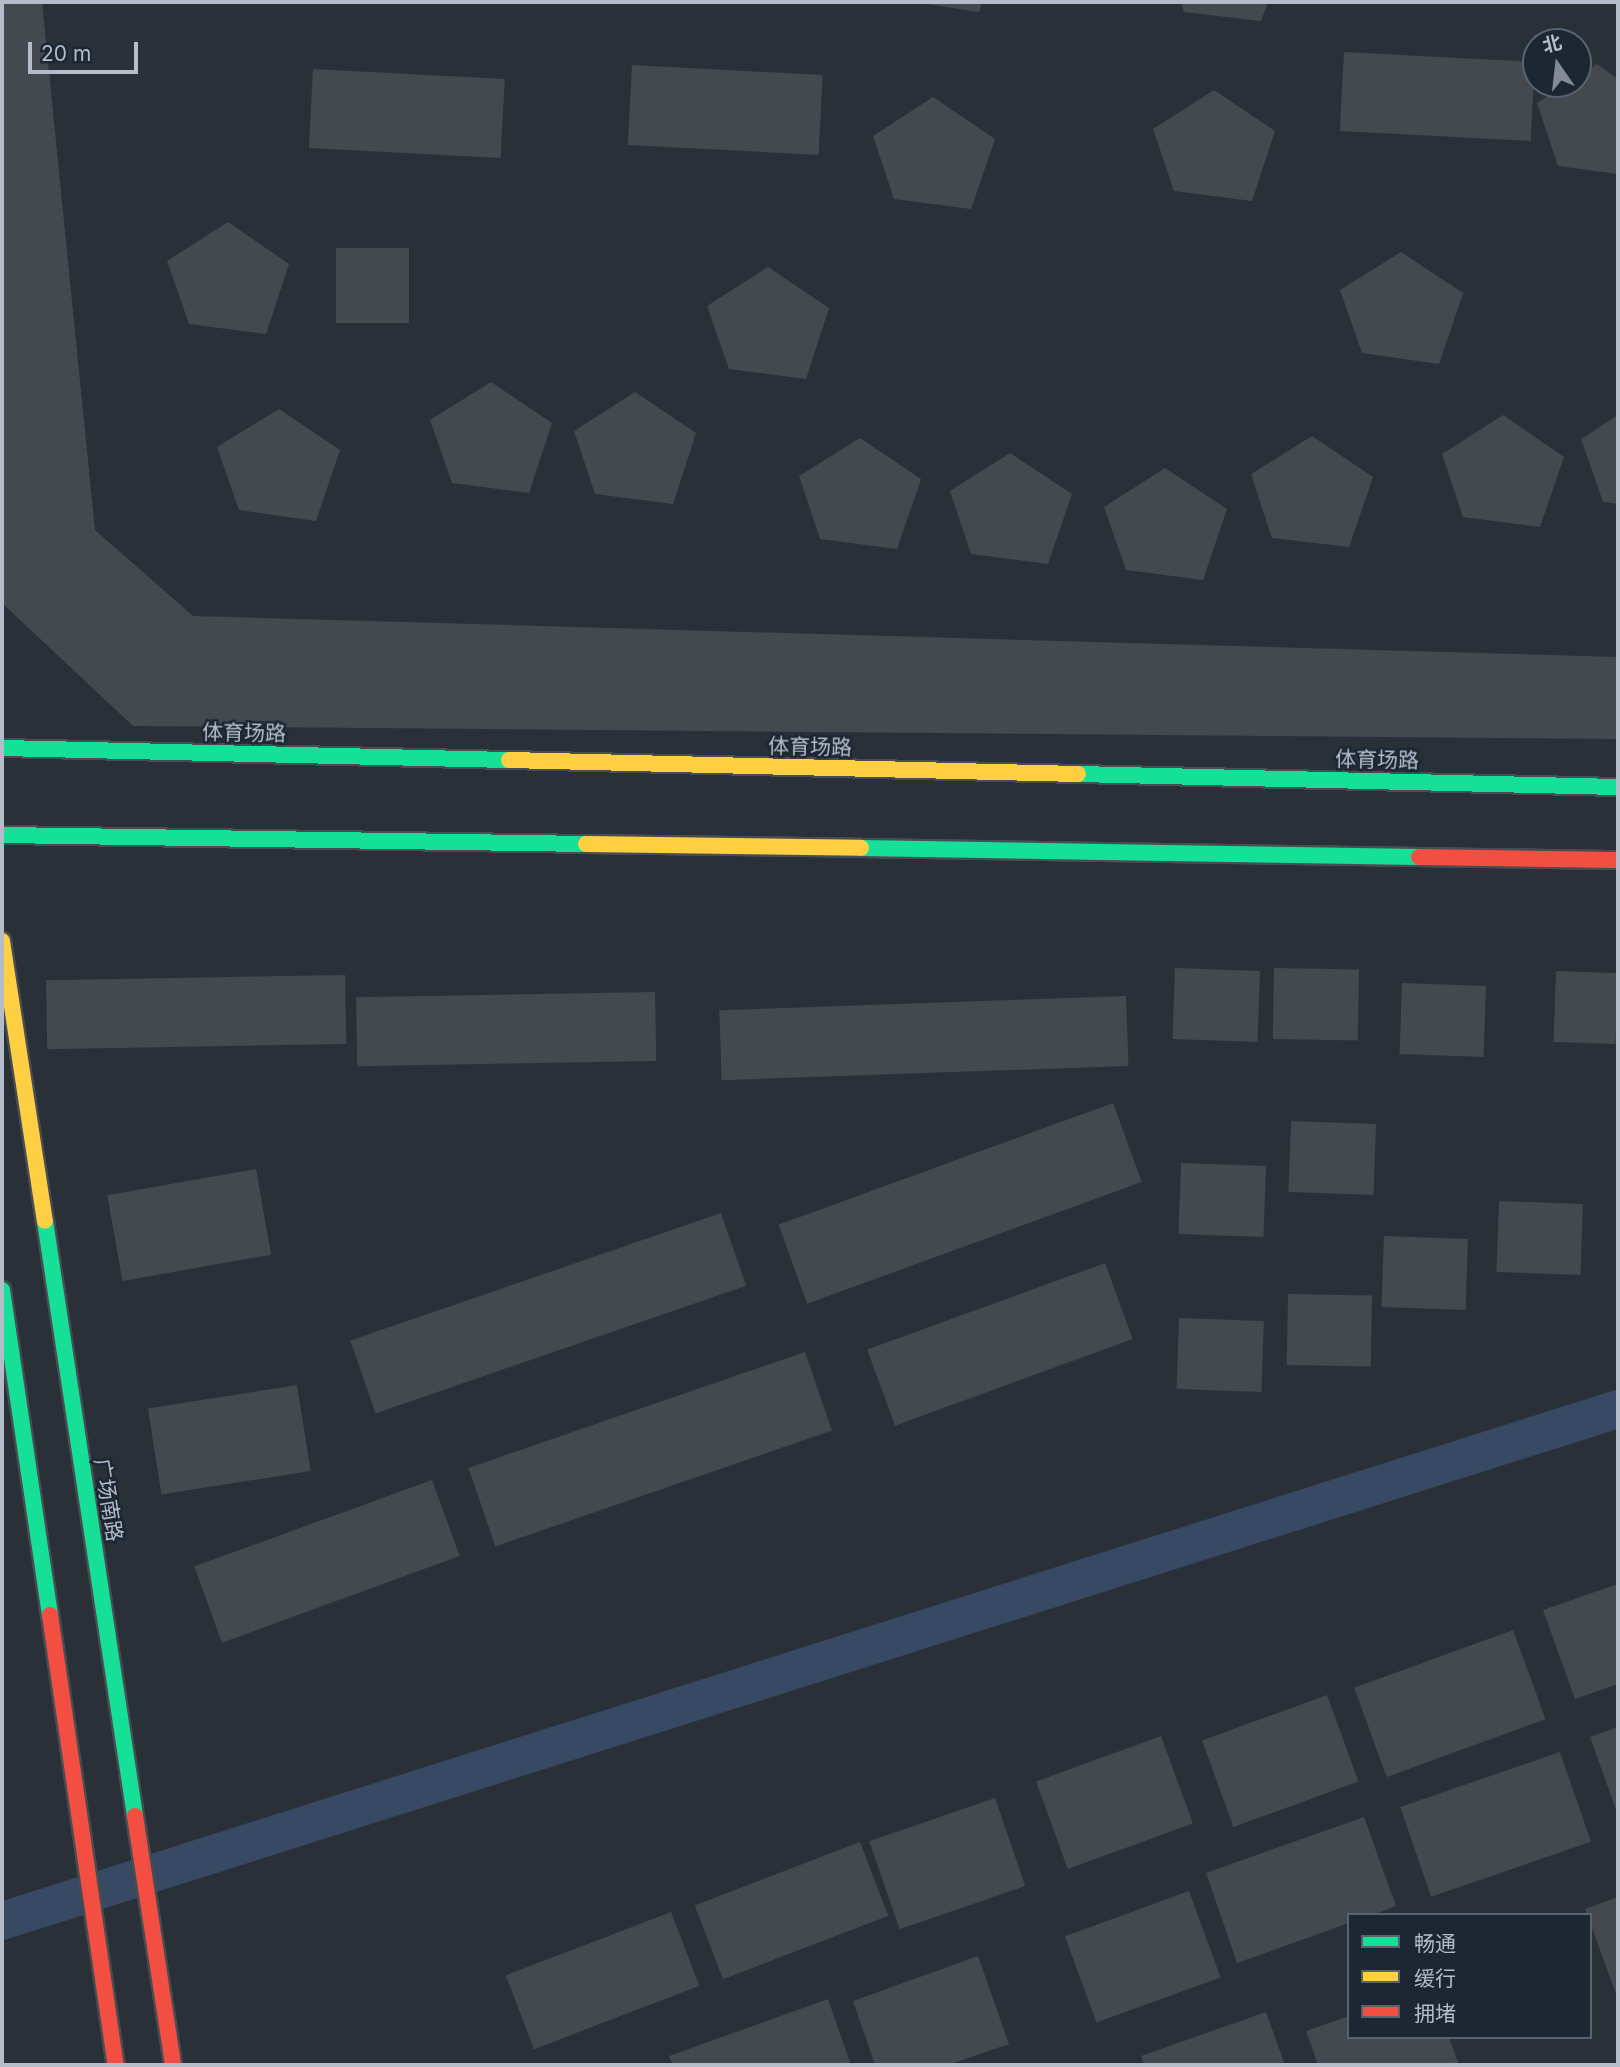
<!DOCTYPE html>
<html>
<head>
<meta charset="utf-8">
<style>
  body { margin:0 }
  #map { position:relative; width:1620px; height:2067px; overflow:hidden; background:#2a3038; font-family:Inter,"Noto Sans SC",sans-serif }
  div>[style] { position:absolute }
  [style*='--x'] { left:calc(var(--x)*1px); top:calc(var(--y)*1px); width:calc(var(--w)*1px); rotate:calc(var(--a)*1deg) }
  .canal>* { height:38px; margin:-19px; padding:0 19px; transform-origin:19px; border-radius:19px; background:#384963 }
  .building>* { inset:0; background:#444950; transform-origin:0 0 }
  .roads { filter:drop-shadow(2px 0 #484c53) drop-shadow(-2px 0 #484c53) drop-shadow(0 2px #484c53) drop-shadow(0 -2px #484c53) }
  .fast>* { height:16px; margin:-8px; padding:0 8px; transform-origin:8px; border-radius:8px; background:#16e098 }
  .slow>* { height:16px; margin:-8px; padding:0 8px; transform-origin:8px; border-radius:8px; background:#ffcf43 }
  .jam>* { height:16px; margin:-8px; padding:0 8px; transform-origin:8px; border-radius:8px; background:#f24e42 }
  span { translate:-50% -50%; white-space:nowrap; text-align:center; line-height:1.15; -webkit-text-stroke:5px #1d2633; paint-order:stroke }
  .street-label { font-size:21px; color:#b4bcc9 }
  .frame { position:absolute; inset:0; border:4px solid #b4bcc9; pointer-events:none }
  .legend { position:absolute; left:1347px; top:1913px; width:245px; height:126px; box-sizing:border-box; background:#1d2633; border:2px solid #59626f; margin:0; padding:9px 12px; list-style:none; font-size:21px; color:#b4bcc9 }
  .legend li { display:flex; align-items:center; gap:14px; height:35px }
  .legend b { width:35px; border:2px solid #59626f }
  .north { position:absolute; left:1522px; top:28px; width:70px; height:70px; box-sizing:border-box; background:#1d2633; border:2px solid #59626f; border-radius:50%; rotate:346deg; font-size:19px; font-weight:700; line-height:28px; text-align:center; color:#b4bcc9 }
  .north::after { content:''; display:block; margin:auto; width:24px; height:32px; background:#848b96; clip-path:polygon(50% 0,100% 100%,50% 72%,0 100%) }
  .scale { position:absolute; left:28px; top:42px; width:110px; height:32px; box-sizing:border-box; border:4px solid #b4bcc9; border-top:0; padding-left:9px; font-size:21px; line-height:24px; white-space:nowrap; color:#b4bcc9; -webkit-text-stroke:5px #1d2633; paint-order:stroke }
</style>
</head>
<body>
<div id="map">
  <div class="canal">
    <div style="--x:2;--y:1921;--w:1695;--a:-17.58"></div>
  </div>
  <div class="building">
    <div style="clip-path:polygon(2px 2px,42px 2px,95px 530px,193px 616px,1618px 657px,1618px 739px,133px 726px,2px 603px)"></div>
    <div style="clip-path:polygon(914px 2px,982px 2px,979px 12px)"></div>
    <div style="clip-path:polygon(1181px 2px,1268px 2px,1261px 21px,1184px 12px)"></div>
    <div style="left:1344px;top:52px;width:191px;height:79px;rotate:3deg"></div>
    <div style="clip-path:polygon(1597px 64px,1618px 79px,1618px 174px,1558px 166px,1537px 103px,1567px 84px,1578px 84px,1578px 77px)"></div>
    <div style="left:632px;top:65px;width:191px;height:80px;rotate:3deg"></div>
    <div style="left:313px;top:69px;width:192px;height:79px;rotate:3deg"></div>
    <div style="clip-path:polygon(1214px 90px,1275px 131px,1252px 201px,1174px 191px,1153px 129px)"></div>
    <div style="clip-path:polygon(933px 97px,995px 139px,971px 209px,894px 199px,873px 136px)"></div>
    <div style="clip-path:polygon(228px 222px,289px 264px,266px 334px,189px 324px,167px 261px)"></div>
    <div style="left:336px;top:248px;width:73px;height:75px"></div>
    <div style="clip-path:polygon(1401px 252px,1463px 293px,1439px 364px,1362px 353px,1340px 290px)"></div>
    <div style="clip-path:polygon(768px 267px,829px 308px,806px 379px,729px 369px,707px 306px)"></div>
    <div style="clip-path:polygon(491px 382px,552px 423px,529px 493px,452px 483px,430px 420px)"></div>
    <div style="clip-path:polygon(635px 392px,696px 433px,673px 504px,595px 494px,574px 431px)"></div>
    <div style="clip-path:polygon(279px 409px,340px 450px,316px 521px,239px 510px,217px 447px)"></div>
    <div style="clip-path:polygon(1503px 415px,1564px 457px,1540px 527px,1463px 517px,1442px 454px)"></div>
    <div style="clip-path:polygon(1618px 415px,1618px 504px,1603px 502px,1581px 439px)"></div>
    <div style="clip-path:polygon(1312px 436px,1373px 477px,1349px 547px,1272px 538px,1251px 474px)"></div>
    <div style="clip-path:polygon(860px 438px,921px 479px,897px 549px,820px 539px,799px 476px)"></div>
    <div style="clip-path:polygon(1010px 453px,1072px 494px,1048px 564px,971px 554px,950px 491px)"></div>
    <div style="clip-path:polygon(1165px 468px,1227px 509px,1203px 580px,1126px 570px,1104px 507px)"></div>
    <div style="left:1175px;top:968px;width:85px;height:71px;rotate:2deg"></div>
    <div style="left:1274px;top:968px;width:85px;height:71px;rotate:1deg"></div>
    <div style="left:1556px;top:971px;width:62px;height:71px;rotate:2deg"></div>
    <div style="left:345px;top:975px;width:69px;height:299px;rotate:89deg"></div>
    <div style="left:1402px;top:983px;width:84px;height:71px;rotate:2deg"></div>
    <div style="left:655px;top:992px;width:69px;height:299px;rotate:89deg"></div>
    <div style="left:1126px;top:996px;width:70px;height:407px;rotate:88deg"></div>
    <div style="left:1113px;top:1103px;width:84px;height:356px;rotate:70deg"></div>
    <div style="left:1291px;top:1121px;width:85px;height:71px;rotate:2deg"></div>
    <div style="left:1181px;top:1163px;width:85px;height:71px;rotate:2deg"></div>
    <div style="left:256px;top:1169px;width:87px;height:151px;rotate:80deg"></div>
    <div style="left:1499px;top:1201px;width:84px;height:71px;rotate:2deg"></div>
    <div style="left:721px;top:1213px;width:77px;height:392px;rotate:71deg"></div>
    <div style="left:1384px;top:1236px;width:84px;height:71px;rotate:2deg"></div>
    <div style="left:1105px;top:1263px;width:81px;height:253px;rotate:70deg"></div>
    <div style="left:1288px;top:1294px;width:84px;height:71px;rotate:1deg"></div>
    <div style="left:1179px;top:1318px;width:85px;height:71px;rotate:2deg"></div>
    <div style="left:805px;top:1352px;width:83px;height:356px;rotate:71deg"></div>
    <div style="left:297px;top:1385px;width:87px;height:151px;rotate:81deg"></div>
    <div style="left:432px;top:1480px;width:81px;height:253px;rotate:70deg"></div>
    <div style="clip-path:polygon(1618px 1584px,1618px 1684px,1575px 1699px,1543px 1610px)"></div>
    <div style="left:1513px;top:1630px;width:95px;height:169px;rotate:70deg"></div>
    <div style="left:1327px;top:1695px;width:92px;height:133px;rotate:70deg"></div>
    <div style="clip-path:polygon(1618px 1727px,1618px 1815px,1590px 1737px)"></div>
    <div style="left:1161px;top:1736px;width:93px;height:133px;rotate:70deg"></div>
    <div style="left:1560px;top:1752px;width:95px;height:169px;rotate:71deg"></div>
    <div style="left:995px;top:1798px;width:93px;height:133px;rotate:71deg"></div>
    <div style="clip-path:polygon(1364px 1817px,1396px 1906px,1372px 1915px,1349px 1915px,1349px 1923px,1237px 1963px,1206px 1873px)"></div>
    <div style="left:860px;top:1842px;width:79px;height:177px;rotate:69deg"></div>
    <div style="left:1189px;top:1891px;width:92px;height:132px;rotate:70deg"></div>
    <div style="clip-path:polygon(1618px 1897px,1618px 1999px,1585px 1909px)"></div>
    <div style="left:671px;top:1912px;width:79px;height:177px;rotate:69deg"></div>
    <div style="clip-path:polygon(978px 1956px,1009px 2044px,948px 2065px,875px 2065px,853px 2001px)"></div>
    <div style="clip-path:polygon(828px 1999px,851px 2065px,673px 2065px,669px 2056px)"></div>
    <div style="clip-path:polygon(1266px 2012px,1285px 2065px,1144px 2065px,1141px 2056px)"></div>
    <div style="clip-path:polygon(1349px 2016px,1349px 2037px,1449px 2037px,1459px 2065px,1318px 2065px,1306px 2031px)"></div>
  </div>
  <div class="roads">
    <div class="fast">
      <div style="--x:2;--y:748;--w:507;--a:1.36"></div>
      <div style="--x:1078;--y:774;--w:540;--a:1.38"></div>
      <div style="--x:2;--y:835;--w:584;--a:0.88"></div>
      <div style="--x:861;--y:848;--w:558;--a:0.92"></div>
      <div style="--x:45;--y:1221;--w:602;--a:81.4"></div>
      <div style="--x:2;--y:1290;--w:329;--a:81.6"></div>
    </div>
    <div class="slow">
      <div style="--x:509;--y:760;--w:569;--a:1.41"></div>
      <div style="--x:586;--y:844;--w:275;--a:0.8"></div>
      <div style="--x:2;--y:941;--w:283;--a:81.3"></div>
    </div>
    <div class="jam">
      <div style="--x:1419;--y:857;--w:199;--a:0.9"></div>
      <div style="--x:50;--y:1615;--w:455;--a:81.7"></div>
      <div style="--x:135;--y:1816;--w:252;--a:81.3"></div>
    </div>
  </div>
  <div class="street-label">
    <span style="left:244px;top:733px;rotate:1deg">体育场路</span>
    <span style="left:810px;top:747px;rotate:1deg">体育场路</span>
    <span style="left:1377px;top:760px;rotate:1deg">体育场路</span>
    <span style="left:108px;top:1500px;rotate:81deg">广场南路</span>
  </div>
  <div class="frame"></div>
  <ul class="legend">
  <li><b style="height:9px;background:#16e098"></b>畅通</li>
  <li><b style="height:9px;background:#ffcf43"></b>缓行</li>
  <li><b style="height:9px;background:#f24e42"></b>拥堵</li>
  </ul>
  <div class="north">北</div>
  <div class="scale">20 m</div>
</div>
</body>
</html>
